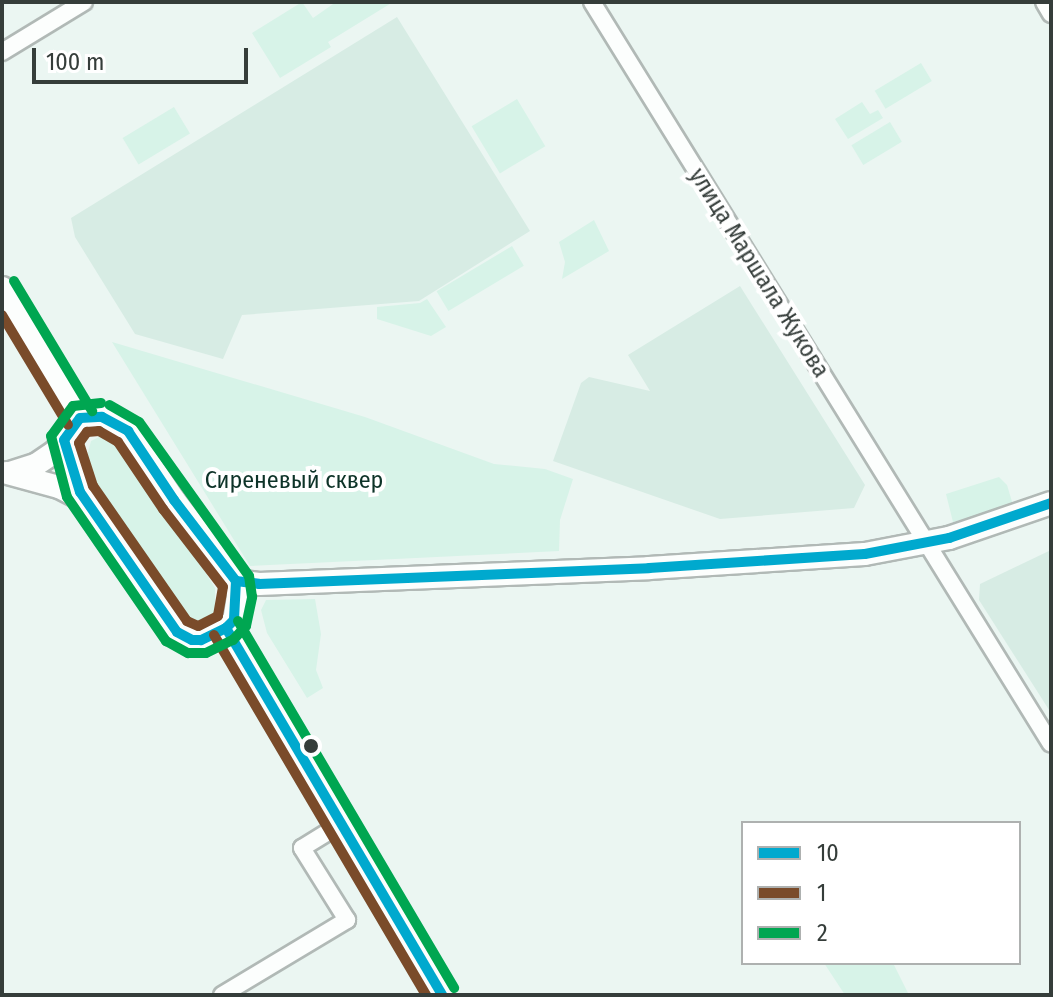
<!DOCTYPE html>
<html>
<head>
<meta charset="utf-8">
<style>
  body { margin:0 }
  #map { position:relative; width:1053px; height:997px; overflow:hidden; background:#ebf6f2; font-family:"Fira Sans Condensed",sans-serif }
  div>[style] { position:absolute }
  [style*='--x'] { left:calc(var(--x)*1px); top:calc(var(--y)*1px); width:calc(var(--w)*1px); rotate:calc(var(--a)*1deg) }
  .built>* { inset:0; background:#d7ece4 }
  .green>* { inset:0; background:#d7f3e8; transform-origin:0 0 }
  .roads { filter:drop-shadow(2px 0 #b1b9b6) drop-shadow(-2px 0 #b1b9b6) drop-shadow(0 2px #b1b9b6) drop-shadow(0 -2px #b1b9b6) }
  .street>* { height:16px; margin:-8px; padding:0 8px; transform-origin:8px; border-radius:8px; background:#fcfefd }
  .secondary>* { height:22px; margin:-11px; padding:0 11px; transform-origin:11px; border-radius:11px; background:#fcfefd }
  .bus-1>* { height:10px; margin:-5px; padding:0 5px; transform-origin:5px; border-radius:5px; background:#00a9ce }
  .bus-2>* { height:10px; margin:-5px; padding:0 5px; transform-origin:5px; border-radius:5px; background:#7a4b2a }
  .bus-3>* { height:10px; margin:-5px; padding:0 5px; transform-origin:5px; border-radius:5px; background:#00a651 }
  .dots>* { width:22px; height:22px; translate:-50% -50%; box-sizing:border-box; border:4px solid #fff; border-radius:50% }
  span { translate:-50% -50%; white-space:nowrap; text-align:center; line-height:1.15; -webkit-text-stroke:8px #fff; paint-order:stroke }
  .street-label { font-size:24px; color:#353d3a }
  .park-label { font-size:24px; color:#0d3328 }
  .frame { position:absolute; inset:0; border:4px solid #353d3a; pointer-events:none }
  .legend { position:absolute; left:741px; top:821px; width:280px; height:144px; box-sizing:border-box; background:#fff; border:2px solid #aeb1b0; margin:0; padding:10px 14px; list-style:none; font-size:24px; color:#353d3a }
  .legend li { display:flex; align-items:center; gap:16px; height:40px }
  .legend b { width:40px; border:2px solid #aeb1b0 }
  .scale { position:absolute; left:32px; top:48px; width:216px; height:36px; box-sizing:border-box; border:4px solid #353d3a; border-top:0; padding-left:10px; font-size:24px; line-height:28px; white-space:nowrap; color:#353d3a; -webkit-text-stroke:6px #fff; paint-order:stroke }
</style>
</head>
<body>
<div id="map">
  <div class="built">
    <div style="clip-path:polygon(397px 17px,530px 231px,419px 301px,242px 315px,223px 359px,135px 334px,75px 237px,71px 218px)"></div>
    <div style="clip-path:polygon(740px 286px,865px 485px,854px 508px,720px 519px,553px 461px,581px 383px,589px 377px,650px 391px,628px 355px)"></div>
    <div style="clip-path:polygon(1051px 550px,1051px 713px,979px 600px,980px 584px)"></div>
  </div>
  <div class="green">
    <div style="clip-path:polygon(302px 2px,313px 18px,336px 2px,393px 2px,328px 42px,331px 47px,280px 78px,252px 33px)"></div>
    <div style="left:921px;top:63px;width:21px;height:54px;rotate:59deg"></div>
    <div style="left:517px;top:99px;width:55px;height:53px;rotate:59deg"></div>
    <div style="clip-path:polygon(862px 102px,870px 114px,878px 110px,883px 118px,848px 139px,835px 119px)"></div>
    <div style="left:174px;top:107px;width:31px;height:60px;rotate:59deg"></div>
    <div style="left:890px;top:122px;width:23px;height:45px;rotate:59deg"></div>
    <div style="clip-path:polygon(594px 220px,609px 251px,562px 279px,565px 262px,559px 242px)"></div>
    <div style="left:512px;top:246px;width:23px;height:88px;rotate:59deg"></div>
    <div style="clip-path:polygon(427px 299px,446px 327px,431px 336px,377px 319px,377px 307px,420px 303px)"></div>
    <div style="clip-path:polygon(112px 342px,365px 417px,494px 464px,545px 469px,573px 479px,560px 520px,559px 551px,250px 566px)"></div>
    <div style="clip-path:polygon(107px 433px,126px 443px,215px 588px,215px 613px,197px 624px,186px 621px,94px 478px,86px 460px,91px 441px)"></div>
    <div style="clip-path:polygon(999px 477px,1007px 485px,1013px 505px,953px 522px,946px 494px)"></div>
    <div style="clip-path:polygon(315px 599px,321px 634px,316px 670px,323px 688px,307px 698px,267px 633px,261px 610px,266px 600px)"></div>
    <div style="clip-path:polygon(824px 963px,893px 963px,909px 995px,845px 995px)"></div>
  </div>
  <div class="roads">
    <div class="street">
      <div style="--x:592;--y:2;--w:872;--a:58.26"></div>
      <div style="--x:1044;--y:2;--w:14;--a:60"></div>
      <div style="--x:2;--y:52;--w:96;--a:-31.4"></div>
      <div style="--x:222;--y:995;--w:146;--a:-31"></div>
      <div style="--x:347;--y:920;--w:85;--a:-122"></div>
      <div style="--x:302;--y:848;--w:46;--a:-31.6"></div>
    </div>
    <div class="secondary">
      <div style="--x:2;--y:288;--w:152;--a:59"></div>
      <div style="--x:7;--y:473;--w:54;--a:15.1"></div>
      <div style="--x:59;--y:487;--w:29;--a:27"></div>
      <div style="--x:10;--y:473;--w:28;--a:-18"></div>
      <div style="--x:37;--y:464;--w:23;--a:-34"></div>
      <div style="--x:56;--y:451;--w:41;--a:-54"></div>
      <div style="--x:80;--y:418;--w:22;--a:-3"></div>
      <div style="--x:102;--y:417;--w:30;--a:28"></div>
      <div style="--x:128;--y:431;--w:83;--a:56.3"></div>
      <div style="--x:174;--y:500;--w:102;--a:52.6"></div>
      <div style="--x:236;--y:581;--w:15;--a:82"></div>
      <div style="--x:238;--y:596;--w:24;--a:99"></div>
      <div style="--x:234;--y:620;--w:11;--a:135"></div>
      <div style="--x:226;--y:628;--w:28;--a:154"></div>
      <div style="--x:201;--y:640;--w:9;--a:180"></div>
      <div style="--x:192;--y:640;--w:17;--a:-152"></div>
      <div style="--x:177;--y:632;--w:170;--a:-124.7"></div>
      <div style="--x:80;--y:492;--w:54;--a:-107.1"></div>
      <div style="--x:236;--y:581;--w:23;--a:7"></div>
      <div style="--x:259;--y:584;--w:390;--a:-2.3"></div>
      <div style="--x:649;--y:568;--w:216;--a:-3.7"></div>
      <div style="--x:865;--y:554;--w:86;--a:-10.8"></div>
      <div style="--x:949;--y:538;--w:108;--a:-18.9"></div>
      <div style="--x:226;--y:628;--w:426;--a:59.5"></div>
    </div>
  </div>
  <div class="bus-1">
    <div style="--x:102;--y:417;--w:30;--a:28"></div>
    <div style="--x:128;--y:431;--w:83;--a:56.3"></div>
    <div style="--x:174;--y:500;--w:102;--a:52.6"></div>
    <div style="--x:236;--y:581;--w:39;--a:93"></div>
    <div style="--x:234;--y:620;--w:11;--a:135"></div>
    <div style="--x:226;--y:628;--w:28;--a:154"></div>
    <div style="--x:201;--y:640;--w:9;--a:180"></div>
    <div style="--x:192;--y:640;--w:17;--a:-152"></div>
    <div style="--x:177;--y:632;--w:170;--a:-124.7"></div>
    <div style="--x:80;--y:492;--w:54;--a:-107.1"></div>
    <div style="--x:64;--y:440;--w:27;--a:-54"></div>
    <div style="--x:80;--y:418;--w:22;--a:-3"></div>
    <div style="--x:236;--y:581;--w:23;--a:7"></div>
    <div style="--x:259;--y:584;--w:390;--a:-2.3"></div>
    <div style="--x:649;--y:568;--w:216;--a:-3.7"></div>
    <div style="--x:865;--y:554;--w:86;--a:-10.8"></div>
    <div style="--x:949;--y:538;--w:108;--a:-18.9"></div>
    <div style="--x:226;--y:628;--w:426;--a:59.5"></div>
  </div>
  <div class="bus-2">
    <div style="--x:2;--y:315;--w:128;--a:59"></div>
    <div style="--x:99;--y:431;--w:22;--a:30"></div>
    <div style="--x:118;--y:442;--w:81;--a:56.1"></div>
    <div style="--x:163;--y:509;--w:98;--a:52.4"></div>
    <div style="--x:223;--y:587;--w:29;--a:100"></div>
    <div style="--x:218;--y:616;--w:22;--a:153"></div>
    <div style="--x:198;--y:626;--w:12;--a:-156"></div>
    <div style="--x:187;--y:621;--w:165;--a:-124.8"></div>
    <div style="--x:93;--y:486;--w:45;--a:-108"></div>
    <div style="--x:79;--y:443;--w:14;--a:-54"></div>
    <div style="--x:87;--y:432;--w:12;--a:-5"></div>
    <div style="--x:214;--y:635;--w:418;--a:59.5"></div>
  </div>
  <div class="bus-3">
    <div style="--x:14;--y:281;--w:152;--a:59"></div>
    <div style="--x:101;--y:403;--w:28;--a:174"></div>
    <div style="--x:73;--y:406;--w:37;--a:126"></div>
    <div style="--x:51;--y:436;--w:63;--a:75.3"></div>
    <div style="--x:67;--y:497;--w:175;--a:55.5"></div>
    <div style="--x:166;--y:641;--w:25;--a:29"></div>
    <div style="--x:188;--y:653;--w:18;--a:0"></div>
    <div style="--x:206;--y:653;--w:30;--a:-26"></div>
    <div style="--x:233;--y:640;--w:19;--a:-47"></div>
    <div style="--x:246;--y:626;--w:30;--a:-78"></div>
    <div style="--x:252;--y:597;--w:21;--a:-98"></div>
    <div style="--x:249;--y:576;--w:189;--a:-125.5"></div>
    <div style="--x:139;--y:422;--w:34;--a:-150"></div>
    <div style="--x:238;--y:621;--w:426;--a:59.5"></div>
  </div>
  <div class="dots">
    <div style="left:311px;top:746px;background:#353d3a"></div>
  </div>
  <div class="street-label">
    <span style="left:759px;top:273px;rotate:58deg">улица Маршала Жукова</span>
  </div>
  <div class="park-label">
    <span style="left:294px;top:481px">Сиреневый сквер</span>
  </div>
  <div class="frame"></div>
  <ul class="legend">
  <li><b style="height:10px;background:#00a9ce"></b>10</li>
  <li><b style="height:10px;background:#7a4b2a"></b>1</li>
  <li><b style="height:10px;background:#00a651"></b>2</li>
  </ul>
  <div class="scale">100 m</div>
</div>
</body>
</html>
